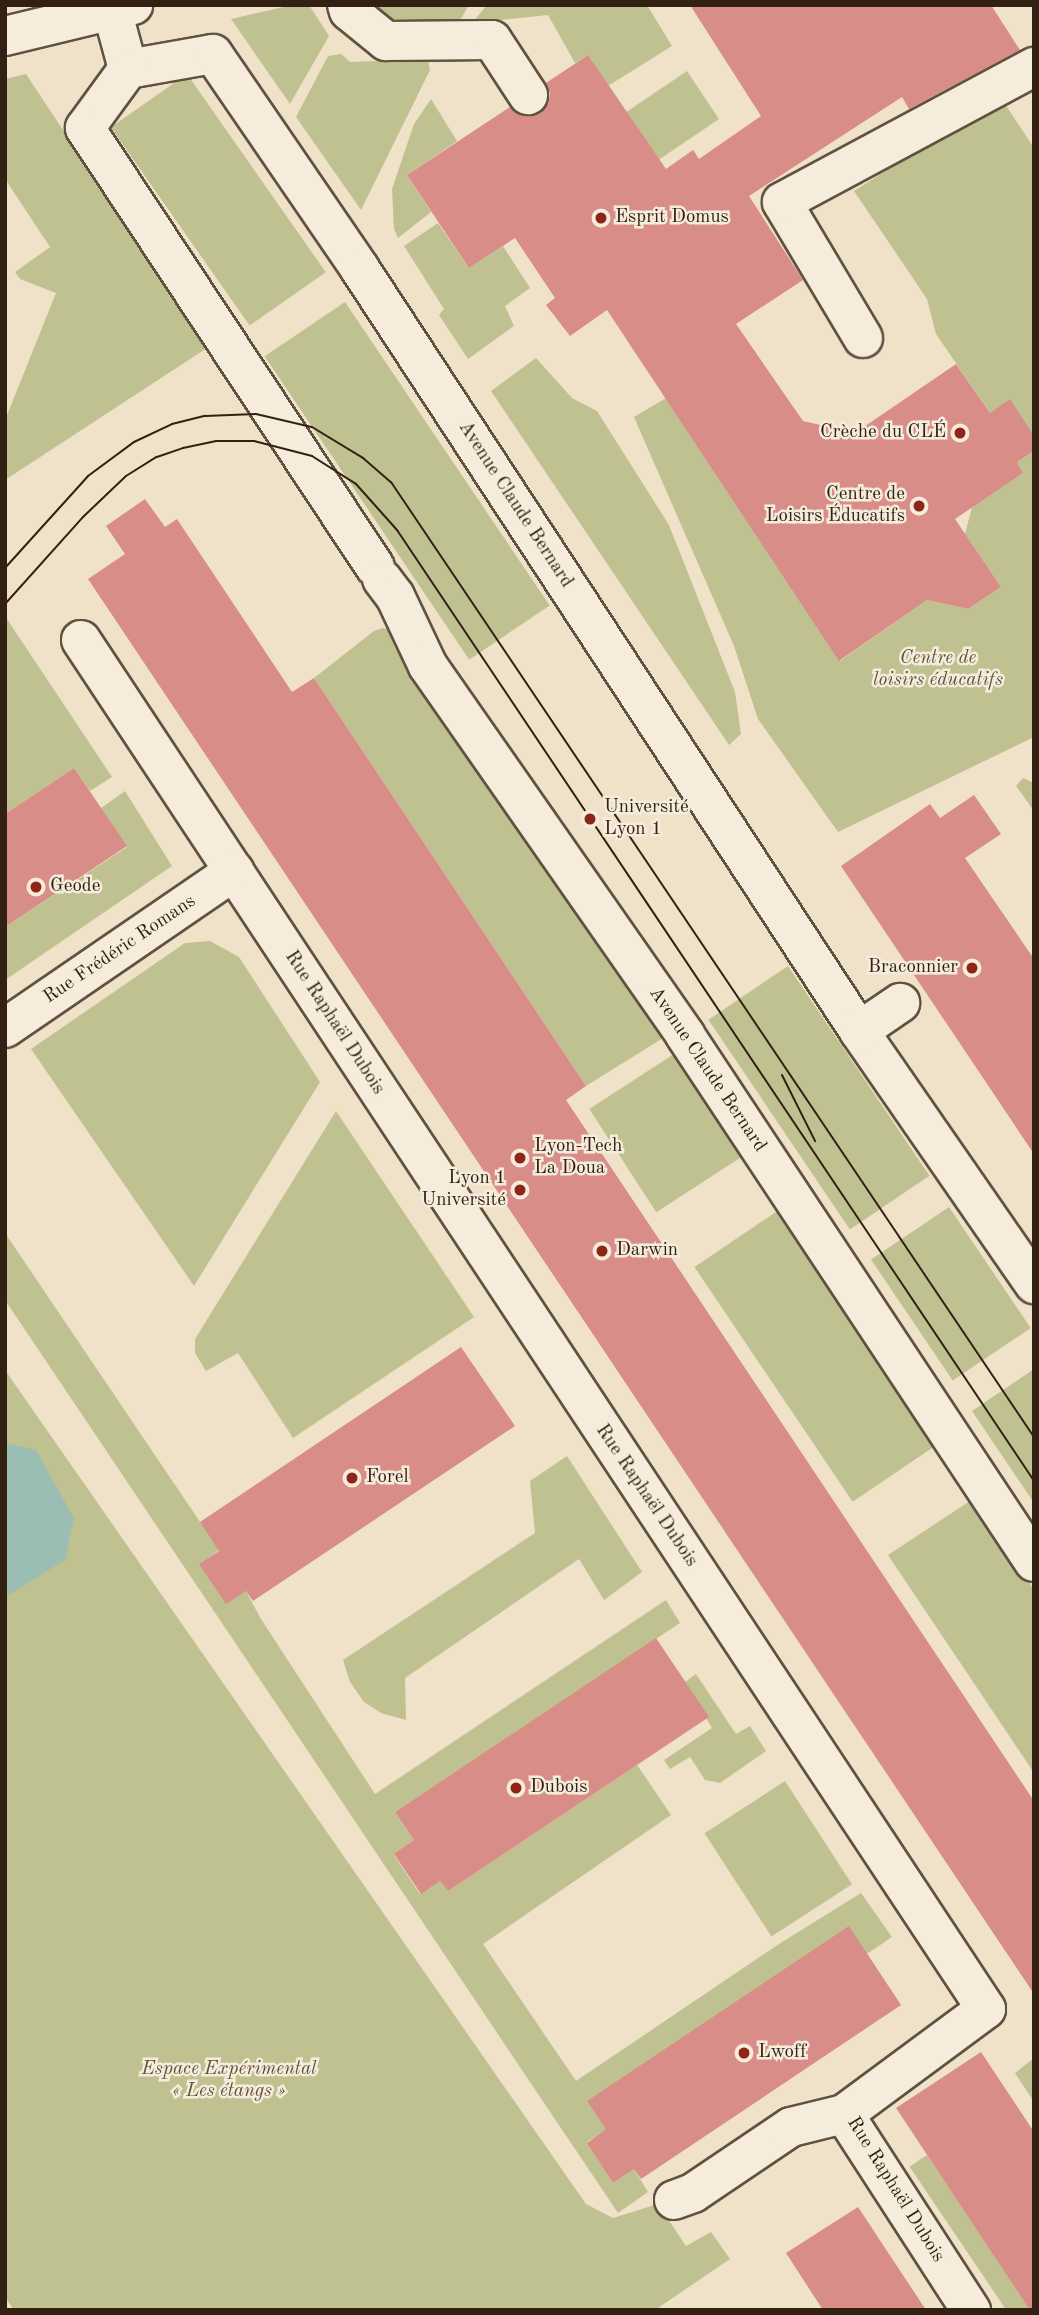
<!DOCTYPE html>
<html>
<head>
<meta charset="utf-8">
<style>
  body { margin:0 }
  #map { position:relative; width:1039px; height:2315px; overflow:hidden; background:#efe2c9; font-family:"Old Standard TT",serif }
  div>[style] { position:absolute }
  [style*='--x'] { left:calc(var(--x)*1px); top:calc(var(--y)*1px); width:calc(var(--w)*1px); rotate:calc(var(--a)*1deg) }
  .green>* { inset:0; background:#c0c191; transform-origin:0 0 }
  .water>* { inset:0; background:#9abeb3 }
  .building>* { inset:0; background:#d98d88 }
  .roads { filter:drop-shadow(2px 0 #615140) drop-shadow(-2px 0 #615140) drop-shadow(0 2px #615140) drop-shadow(0 -2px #615140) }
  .minor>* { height:38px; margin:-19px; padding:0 19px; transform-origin:19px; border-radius:19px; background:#f5ecdc }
  .tram>* { height:2px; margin:-1px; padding:0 1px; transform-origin:1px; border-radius:1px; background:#322113 }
  .dots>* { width:19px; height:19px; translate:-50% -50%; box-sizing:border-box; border:4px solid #f5ecdc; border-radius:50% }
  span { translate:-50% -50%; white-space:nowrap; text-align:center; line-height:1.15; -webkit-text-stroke:5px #f5ecdc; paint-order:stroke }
  .poi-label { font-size:19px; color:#322113 }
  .left { translate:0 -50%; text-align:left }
  .right { translate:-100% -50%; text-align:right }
  .street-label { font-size:19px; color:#322113 }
  .park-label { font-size:19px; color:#5d5139; font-style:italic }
  .frame { position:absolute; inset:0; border:7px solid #322113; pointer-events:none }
</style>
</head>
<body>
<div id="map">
  <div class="green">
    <div style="clip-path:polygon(292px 5px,309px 5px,329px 36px,290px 104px,231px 19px)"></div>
    <div style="clip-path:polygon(367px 5px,469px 5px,458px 24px,389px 26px)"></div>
    <div style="clip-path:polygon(487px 5px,647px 5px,672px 46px,608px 86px,588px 55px,575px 63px,548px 15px,472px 23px)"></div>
    <div style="clip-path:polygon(341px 54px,350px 62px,428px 59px,430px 70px,361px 210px,296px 117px,328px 56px)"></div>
    <div style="clip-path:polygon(687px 71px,719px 119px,626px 182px,610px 123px)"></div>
    <div style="clip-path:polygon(26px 74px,207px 348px,5px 480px,5px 420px,56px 293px,20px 279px,15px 272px,50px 247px,5px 179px,5px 79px)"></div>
    <div style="left:187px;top:74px;width:242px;height:93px;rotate:55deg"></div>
    <div style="clip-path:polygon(1001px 98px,1034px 148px,1034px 436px,990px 413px,936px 334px,927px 299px,854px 191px)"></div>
    <div style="clip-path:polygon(431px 99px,457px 141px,407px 175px,431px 212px,398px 238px,394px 229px,392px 189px,414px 124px)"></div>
    <div style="clip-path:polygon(438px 223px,469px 268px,503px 246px,530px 288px,505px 306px,514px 326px,468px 359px,439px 315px,444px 309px,404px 246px)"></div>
    <div style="left:345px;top:302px;width:366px;height:97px;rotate:56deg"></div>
    <div style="clip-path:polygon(536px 358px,572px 398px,597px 411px,669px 525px,735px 692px,741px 734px,729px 745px,491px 391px)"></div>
    <div style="clip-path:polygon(666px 398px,840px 661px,927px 600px,968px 609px,1001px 587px,965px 534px,972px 507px,1023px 473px,1017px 462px,1034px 451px,1034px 737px,838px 832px,758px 719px,734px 646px,634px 417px)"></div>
    <div style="clip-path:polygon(5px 616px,112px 777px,90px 791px,74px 768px,5px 814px)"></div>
    <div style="clip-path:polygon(383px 628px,390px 630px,663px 1038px,586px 1086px,314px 678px,374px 631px)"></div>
    <div style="clip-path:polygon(1023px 778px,1034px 783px,1034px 811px,1016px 786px)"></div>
    <div style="clip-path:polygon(125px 791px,172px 866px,5px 980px,5px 927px,127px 847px,101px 808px)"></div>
    <div style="clip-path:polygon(210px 941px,239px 957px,320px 1082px,194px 1286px,31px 1049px,185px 943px)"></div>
    <div style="left:788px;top:966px;width:253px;height:96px;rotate:56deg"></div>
    <div style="left:674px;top:1054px;width:123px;height:101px;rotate:57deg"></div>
    <div style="clip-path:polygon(336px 1111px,474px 1317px,293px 1438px,238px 1353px,206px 1371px,195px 1353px,195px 1339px)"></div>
    <div style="left:949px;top:1207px;width:146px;height:94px;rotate:56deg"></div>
    <div style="left:779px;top:1210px;width:283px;height:102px;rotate:56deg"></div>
    <div style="clip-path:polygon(5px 1233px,219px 1550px,200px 1564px,246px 1591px,261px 1619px,375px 1794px,666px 1600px,680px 1623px,395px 1812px,414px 1840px,394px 1855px,420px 1894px,440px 1881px,448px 1891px,637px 1765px,644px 1775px,671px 1815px,483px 1944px,576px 2081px,779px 1944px,861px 1893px,892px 1937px,587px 2142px,613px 2183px,634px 2169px,648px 2192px,618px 2213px,5px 1300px)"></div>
    <div style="clip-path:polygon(1034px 1369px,1034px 1503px,972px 1411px)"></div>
    <div style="clip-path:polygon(5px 1370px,586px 2204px,613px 2218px,658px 2204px,686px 2246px,711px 2232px,730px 2259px,655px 2310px,14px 2310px,5px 2297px)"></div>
    <div style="clip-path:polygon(567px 1456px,642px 1572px,604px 1600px,579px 1559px,405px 1678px,406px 1720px,381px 1713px,364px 1702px,350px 1682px,343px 1660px,535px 1533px,530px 1481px)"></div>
    <div style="clip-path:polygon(973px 1499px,1034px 1590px,1034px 1773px,888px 1555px)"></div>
    <div style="clip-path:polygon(696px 1674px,736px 1734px,750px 1726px,766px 1751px,720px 1783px,705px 1780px,690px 1757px,670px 1769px,664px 1760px,712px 1728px,685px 1682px)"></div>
    <div style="left:785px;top:1781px;width:123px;height:96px;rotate:57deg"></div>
    <div style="clip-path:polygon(1034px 2058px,1034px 2102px,1015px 2073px)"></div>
    <div style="left:927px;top:2155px;width:186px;height:21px;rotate:56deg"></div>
  </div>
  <div class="water">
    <div style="clip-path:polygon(5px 1443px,36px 1450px,74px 1518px,65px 1560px,5px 1597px)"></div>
  </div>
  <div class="building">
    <div style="clip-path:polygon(690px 5px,991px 5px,1020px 50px,909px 109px,902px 97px,749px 196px,803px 280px,736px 324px,803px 421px,855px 433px,956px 364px,990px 413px,1010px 399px,1034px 436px,1034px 451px,1017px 462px,1023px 473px,955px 519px,1001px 587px,968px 609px,927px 600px,839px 661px,607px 310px,570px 336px,546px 305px,555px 298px,515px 238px,469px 268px,407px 175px,510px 107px,518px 114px,529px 117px,541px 113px,548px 104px,550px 94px,546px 83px,588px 55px,666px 169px,693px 150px,699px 159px,761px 116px)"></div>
    <div style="clip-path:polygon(145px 499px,165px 527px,177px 519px,292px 692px,314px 678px,586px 1086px,566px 1100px,1034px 1801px,1034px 1994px,88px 579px,125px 554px,106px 526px)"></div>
    <div style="clip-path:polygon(74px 768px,127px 846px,5px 927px,5px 814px)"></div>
    <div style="clip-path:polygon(974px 795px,1001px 834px,965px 858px,1034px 959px,1034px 1154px,841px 866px,930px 804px,940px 818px)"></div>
    <div style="clip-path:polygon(461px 1347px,515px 1426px,253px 1601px,246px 1591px,226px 1604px,199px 1564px,219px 1551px,200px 1522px)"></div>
    <div style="clip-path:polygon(656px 1638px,709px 1717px,448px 1891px,440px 1881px,421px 1894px,394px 1854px,414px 1840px,395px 1812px)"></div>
    <div style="clip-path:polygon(849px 1926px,901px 2005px,641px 2179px,634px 2169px,613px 2183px,587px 2143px,606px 2129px,587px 2101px)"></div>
    <div style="clip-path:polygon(981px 2052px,1034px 2132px,1034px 2310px,1030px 2310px,896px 2108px)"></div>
    <div style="clip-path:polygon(858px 2207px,926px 2310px,823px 2310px,786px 2253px)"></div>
  </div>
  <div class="roads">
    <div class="minor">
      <div style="--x:347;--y:5;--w:6;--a:72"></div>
      <div style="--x:349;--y:11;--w:48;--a:39"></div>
      <div style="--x:386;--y:41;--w:106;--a:-0.5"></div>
      <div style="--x:492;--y:40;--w:66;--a:56.8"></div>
      <div style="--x:112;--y:10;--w:61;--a:74.8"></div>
      <div style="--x:128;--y:69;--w:86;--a:-10"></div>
      <div style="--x:213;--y:54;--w:260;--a:55.6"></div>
      <div style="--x:360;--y:269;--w:911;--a:56.78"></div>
      <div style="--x:859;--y:1031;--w:308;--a:55.3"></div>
      <div style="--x:5;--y:36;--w:132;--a:-13.6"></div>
      <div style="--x:128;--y:69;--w:73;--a:126.1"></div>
      <div style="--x:85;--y:128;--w:526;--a:56.55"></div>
      <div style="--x:863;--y:338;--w:158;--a:-120.8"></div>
      <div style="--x:782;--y:202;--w:286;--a:-28.2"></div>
      <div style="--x:382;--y:579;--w:21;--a:53"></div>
      <div style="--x:395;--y:596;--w:77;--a:64.8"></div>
      <div style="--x:428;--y:666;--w:450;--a:55.1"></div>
      <div style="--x:685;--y:1035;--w:632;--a:56.49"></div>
      <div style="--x:81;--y:640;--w:1641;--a:56.53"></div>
      <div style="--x:986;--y:2009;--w:177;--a:143.5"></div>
      <div style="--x:844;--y:2114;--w:234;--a:57.1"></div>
      <div style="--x:5;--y:1028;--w:278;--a:-34.4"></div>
      <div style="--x:859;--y:1031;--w:50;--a:-34.3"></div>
      <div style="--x:674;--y:2200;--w:20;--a:-20"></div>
      <div style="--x:693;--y:2193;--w:118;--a:-34"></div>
      <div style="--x:791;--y:2127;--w:55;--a:-13.8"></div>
    </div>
  </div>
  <div class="tram">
    <div style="--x:5;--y:568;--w:124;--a:-47.9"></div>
    <div style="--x:88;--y:476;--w:57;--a:-36.5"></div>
    <div style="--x:134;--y:442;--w:42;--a:-25.3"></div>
    <div style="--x:172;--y:424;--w:34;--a:-14"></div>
    <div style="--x:205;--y:416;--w:51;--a:-2.2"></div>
    <div style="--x:256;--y:414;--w:57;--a:13.1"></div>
    <div style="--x:312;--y:427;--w:60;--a:31.3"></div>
    <div style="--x:363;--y:458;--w:37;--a:41"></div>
    <div style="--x:391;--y:482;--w:1151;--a:56.05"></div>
    <div style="--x:5;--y:604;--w:117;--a:-48.1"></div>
    <div style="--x:83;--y:517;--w:59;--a:-43.6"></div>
    <div style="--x:126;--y:476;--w:36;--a:-32"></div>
    <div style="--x:157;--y:457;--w:28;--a:-19"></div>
    <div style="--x:183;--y:448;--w:34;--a:-12"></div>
    <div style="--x:216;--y:441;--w:38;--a:0"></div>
    <div style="--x:254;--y:441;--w:60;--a:14.5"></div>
    <div style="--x:312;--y:456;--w:52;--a:32.5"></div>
    <div style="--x:356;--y:484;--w:62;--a:48.3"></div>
    <div style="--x:397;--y:530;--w:1145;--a:56.18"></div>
    <div style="--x:782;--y:1075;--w:74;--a:63.4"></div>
  </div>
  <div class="dots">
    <div style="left:601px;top:218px;background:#8f2418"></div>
    <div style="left:960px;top:433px;background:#8f2418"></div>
    <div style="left:919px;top:506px;background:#8f2418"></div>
    <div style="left:590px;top:819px;background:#8f2418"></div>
    <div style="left:36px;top:887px;background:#8f2418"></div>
    <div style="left:972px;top:968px;background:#8f2418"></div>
    <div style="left:520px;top:1158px;background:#8f2418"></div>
    <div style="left:520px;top:1190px;background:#8f2418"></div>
    <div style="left:602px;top:1251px;background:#8f2418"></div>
    <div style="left:352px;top:1478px;background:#8f2418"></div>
    <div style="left:516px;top:1788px;background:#8f2418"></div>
    <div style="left:744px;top:2053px;background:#8f2418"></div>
  </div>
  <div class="poi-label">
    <span class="left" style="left:615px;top:218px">Esprit Domus</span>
    <span class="right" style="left:946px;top:433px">Crèche du CLÉ</span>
    <span class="right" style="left:905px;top:506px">Centre de<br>Loisirs Éducatifs</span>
    <span class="left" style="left:604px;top:819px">Université<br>Lyon 1</span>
    <span class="left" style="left:50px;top:887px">Geode</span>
    <span class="right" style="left:958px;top:968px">Braconnier</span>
    <span class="left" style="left:534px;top:1158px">Lyon-Tech<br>La Doua</span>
    <span class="right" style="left:506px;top:1190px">Lyon 1<br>Université</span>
    <span class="left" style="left:616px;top:1251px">Darwin</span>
    <span class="left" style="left:366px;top:1478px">Forel</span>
    <span class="left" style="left:530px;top:1788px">Dubois</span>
    <span class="left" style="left:758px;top:2053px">Lwoff</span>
  </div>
  <div class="street-label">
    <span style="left:515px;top:505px;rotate:57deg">Avenue Claude Bernard</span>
    <span style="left:120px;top:950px;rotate:-34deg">Rue Frédéric Romans</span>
    <span style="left:334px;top:1023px;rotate:57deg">Rue Raphaël Dubois</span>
    <span style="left:707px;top:1070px;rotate:56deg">Avenue Claude Bernard</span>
    <span style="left:646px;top:1496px;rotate:56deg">Rue Raphaël Dubois</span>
    <span style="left:895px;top:2190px;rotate:58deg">Rue Raphaël Dubois</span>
  </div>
  <div class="park-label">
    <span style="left:938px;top:670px">Centre de<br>loisirs éducatifs</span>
    <span style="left:229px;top:2081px">Espace Expérimental<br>« Les étangs »</span>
  </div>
  <div class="frame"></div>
</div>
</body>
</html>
